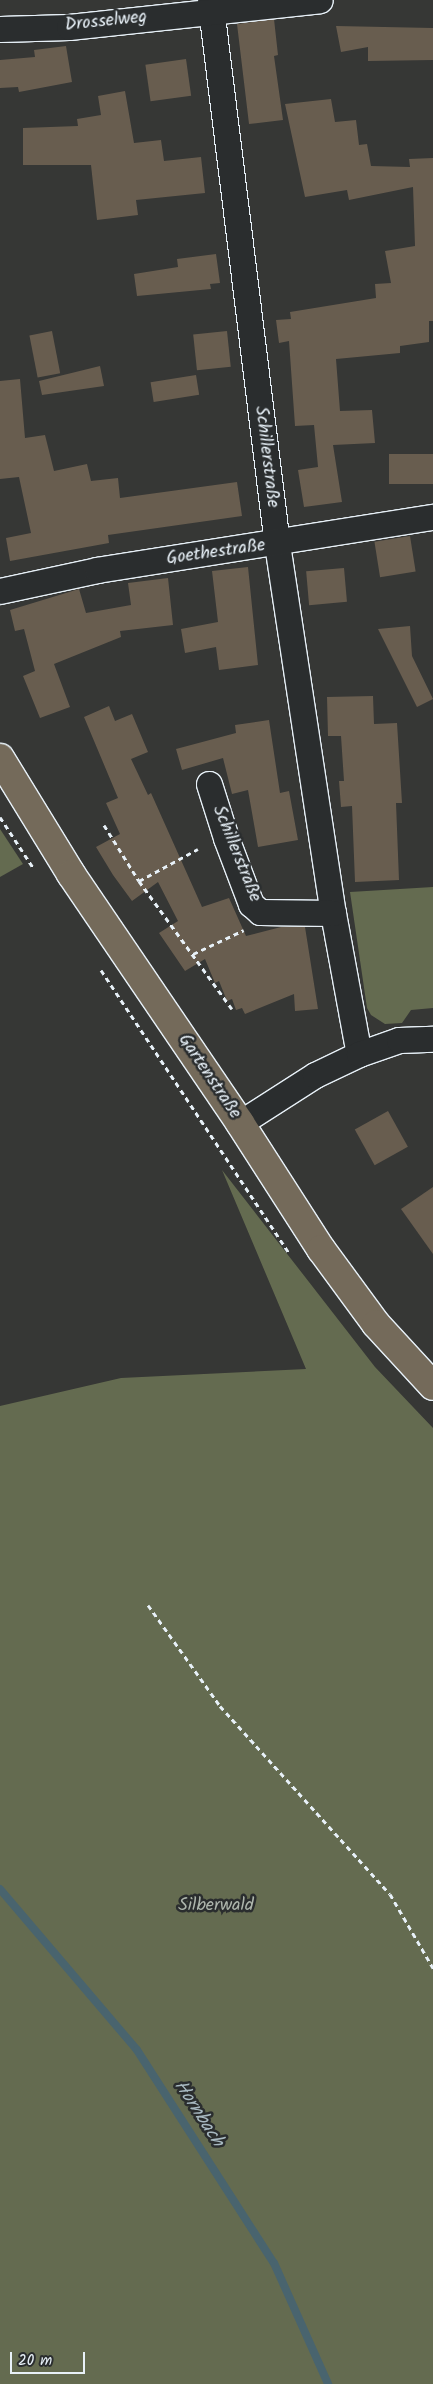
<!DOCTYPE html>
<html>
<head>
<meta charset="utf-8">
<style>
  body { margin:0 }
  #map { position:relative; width:433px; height:2384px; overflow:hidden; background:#363735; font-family:Kalam,sans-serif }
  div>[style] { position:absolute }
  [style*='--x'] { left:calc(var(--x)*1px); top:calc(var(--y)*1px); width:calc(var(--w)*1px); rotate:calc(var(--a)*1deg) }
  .green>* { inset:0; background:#646b50 }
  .stream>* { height:8px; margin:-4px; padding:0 4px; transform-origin:4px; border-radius:4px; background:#49646e }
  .building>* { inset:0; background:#685d4f; transform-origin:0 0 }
  .path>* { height:3px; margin-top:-1.5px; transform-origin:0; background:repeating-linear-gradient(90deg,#e8f1f8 0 5px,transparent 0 9px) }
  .roads { filter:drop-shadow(1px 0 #e8f1f8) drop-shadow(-1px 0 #e8f1f8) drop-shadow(0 1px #e8f1f8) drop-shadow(0 -1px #e8f1f8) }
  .minor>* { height:25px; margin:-12.5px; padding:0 12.5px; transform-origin:12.5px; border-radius:12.5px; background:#2a2d2e }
  .major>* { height:28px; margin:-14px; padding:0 14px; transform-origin:14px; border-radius:14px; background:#746a5a }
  span { translate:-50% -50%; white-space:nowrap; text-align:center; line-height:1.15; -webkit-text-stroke:5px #2a2d2e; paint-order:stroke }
  .street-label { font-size:18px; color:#e8f1f8 }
  .park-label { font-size:18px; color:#adb5ac }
  .water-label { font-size:19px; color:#a8b9c1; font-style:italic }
  .scale { position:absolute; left:10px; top:2352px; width:75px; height:22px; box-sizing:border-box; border:2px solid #e8f1f8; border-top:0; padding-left:6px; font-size:15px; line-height:18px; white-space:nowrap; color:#e8f1f8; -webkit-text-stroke:4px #2a2d2e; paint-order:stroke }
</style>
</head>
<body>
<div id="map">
  <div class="green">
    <div style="clip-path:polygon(0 829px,23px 864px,0 877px)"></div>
    <div style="clip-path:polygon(433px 887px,433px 1008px,411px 1010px,402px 1023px,385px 1024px,371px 1015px,367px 1008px,350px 892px)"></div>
    <div style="clip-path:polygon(222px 1170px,375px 1367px,433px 1428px,433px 2384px,0 2384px,0 1406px,121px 1378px,306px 1369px)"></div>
  </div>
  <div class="stream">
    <div style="--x:0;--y:1889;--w:211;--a:49.6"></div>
    <div style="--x:137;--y:2050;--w:253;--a:57.3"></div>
    <div style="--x:274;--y:2263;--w:133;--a:65.9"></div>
  </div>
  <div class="building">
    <div style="clip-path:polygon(274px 19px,278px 55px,274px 56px,283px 120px,249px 124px,237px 24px)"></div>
    <div style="clip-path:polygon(336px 26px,433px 28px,433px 60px,368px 61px,368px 47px,341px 52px)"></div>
    <div style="clip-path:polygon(66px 46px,72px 82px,19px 92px,18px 87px,0 88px,0 60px,35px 57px,34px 50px)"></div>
    <div style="left:186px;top:59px;width:37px;height:41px;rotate:82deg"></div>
    <div style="clip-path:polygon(125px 91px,134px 143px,161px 140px,164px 161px,201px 157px,205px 193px,136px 200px,138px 215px,97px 220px,91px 165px,23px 165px,23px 128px,78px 126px,77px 119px,101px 115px,98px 96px)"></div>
    <div style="clip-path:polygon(331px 99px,335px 122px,356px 120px,359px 145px,367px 144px,371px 166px,410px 167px,409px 159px,433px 158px,433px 321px,429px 321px,429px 342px,400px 346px,400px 353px,336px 359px,340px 411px,372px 410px,375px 443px,333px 445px,342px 502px,304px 507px,298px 470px,318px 467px,314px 425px,295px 426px,289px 341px,279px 343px,276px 320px,291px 319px,290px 312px,376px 298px,375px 284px,391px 283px,385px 251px,415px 246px,413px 187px,349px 200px,347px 190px,305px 197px,285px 104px)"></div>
    <div style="clip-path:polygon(216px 254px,220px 283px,210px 284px,211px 289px,137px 296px,134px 274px,178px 267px,177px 259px)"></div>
    <div style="left:52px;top:331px;width:43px;height:23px;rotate:79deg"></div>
    <div style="left:227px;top:331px;width:36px;height:34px;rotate:84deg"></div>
    <div style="clip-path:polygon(100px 366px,104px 386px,42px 395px,39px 381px)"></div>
    <div style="left:196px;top:375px;width:20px;height:46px;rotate:81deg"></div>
    <div style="clip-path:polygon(20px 379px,25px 438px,45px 435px,54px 471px,87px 464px,91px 481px,118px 478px,120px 498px,237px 482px,242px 516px,108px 535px,109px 543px,10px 561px,6px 538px,31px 533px,19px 477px,0 479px,0 381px)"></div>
    <div style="left:433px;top:454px;width:30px;height:44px;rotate:90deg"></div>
    <div style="left:410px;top:536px;width:36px;height:36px;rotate:81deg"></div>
    <div style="clip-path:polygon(248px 567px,258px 665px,219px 670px,216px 647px,185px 653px,181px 629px,218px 622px,212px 571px)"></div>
    <div style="left:344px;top:568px;width:34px;height:38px;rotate:85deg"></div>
    <div style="clip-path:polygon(168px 578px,173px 625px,120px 631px,121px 637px,54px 664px,70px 707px,40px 718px,23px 676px,35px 671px,24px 629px,15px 631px,10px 610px,79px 589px,86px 613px,131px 605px,128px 583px)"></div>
    <div style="clip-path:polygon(410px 626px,412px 656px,433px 699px,417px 707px,378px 629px)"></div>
    <div style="clip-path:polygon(373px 696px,374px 724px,397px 723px,402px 803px,396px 803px,399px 880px,355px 882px,352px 806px,341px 807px,339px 781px,344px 781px,341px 736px,328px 736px,327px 697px)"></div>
    <div style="clip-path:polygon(109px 706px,115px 721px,132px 714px,148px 752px,131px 759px,148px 795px,151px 793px,202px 907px,229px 898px,246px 936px,281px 927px,305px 927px,318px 1009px,295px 1011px,294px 994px,245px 1014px,242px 1008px,236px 1010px,232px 999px,227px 1001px,219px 981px,215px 983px,205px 959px,185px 971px,159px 933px,178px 921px,158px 882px,132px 901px,113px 875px,96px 847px,120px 834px,106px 803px,118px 798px,84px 717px)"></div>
    <div style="clip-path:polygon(269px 720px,280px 793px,289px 791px,298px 840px,258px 847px,248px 790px,232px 794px,223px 758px,182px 770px,176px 749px,236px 733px,235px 725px)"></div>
    <div style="left:388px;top:1111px;width:41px;height:38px;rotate:61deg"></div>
    <div style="clip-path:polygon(433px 1187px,433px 1254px,401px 1209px)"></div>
  </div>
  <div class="path">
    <div style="--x:0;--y:817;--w:62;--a:56.8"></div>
    <div style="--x:104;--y:825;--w:66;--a:58"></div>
    <div style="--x:139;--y:881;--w:158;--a:54"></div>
    <div style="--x:139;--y:881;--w:67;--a:-28.5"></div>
    <div style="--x:193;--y:954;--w:56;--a:-25.2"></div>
    <div style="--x:101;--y:970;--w:341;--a:56.4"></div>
    <div style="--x:148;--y:1605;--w:124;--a:54.5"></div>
    <div style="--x:220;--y:1706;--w:253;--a:47.9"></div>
    <div style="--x:390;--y:1894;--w:86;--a:59.8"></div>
  </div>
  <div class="roads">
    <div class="minor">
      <div style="--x:210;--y:0;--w:548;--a:82.98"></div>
      <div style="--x:277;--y:544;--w:373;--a:81.4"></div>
      <div style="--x:333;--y:913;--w:143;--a:79.6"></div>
      <div style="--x:0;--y:29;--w:69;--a:-1.7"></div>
      <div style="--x:69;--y:27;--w:252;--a:-6.1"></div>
      <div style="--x:0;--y:591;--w:99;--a:-12.2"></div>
      <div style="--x:97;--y:570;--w:340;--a:-9"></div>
      <div style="--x:209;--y:784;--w:57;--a:72.5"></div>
      <div style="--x:226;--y:838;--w:71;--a:69.3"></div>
      <div style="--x:251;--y:904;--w:12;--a:42"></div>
      <div style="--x:260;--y:912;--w:73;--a:0.8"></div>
      <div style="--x:240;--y:1123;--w:89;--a:-32.6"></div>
      <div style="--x:315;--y:1075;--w:49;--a:-25.5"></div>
      <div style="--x:359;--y:1054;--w:42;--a:-19.3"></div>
      <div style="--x:399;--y:1040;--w:34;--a:-2"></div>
    </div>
    <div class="major">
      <div style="--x:0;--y:758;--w:136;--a:58.5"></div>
      <div style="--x:71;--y:874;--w:301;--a:55.8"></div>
      <div style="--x:240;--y:1123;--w:150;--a:57.3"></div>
      <div style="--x:321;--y:1249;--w:93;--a:53.7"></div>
      <div style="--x:376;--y:1324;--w:84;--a:47.4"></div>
    </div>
  </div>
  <div class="street-label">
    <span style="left:106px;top:22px;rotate:-6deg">Drosselweg</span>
    <span style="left:266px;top:457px;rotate:83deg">Schillerstraße</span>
    <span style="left:216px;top:553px;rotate:-8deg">Goethestraße</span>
    <span style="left:236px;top:854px;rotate:68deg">Schillerstraße</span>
    <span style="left:209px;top:1077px;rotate:56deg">Gartenstraße</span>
  </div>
  <div class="park-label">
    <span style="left:216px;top:1906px">Silberwald</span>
  </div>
  <div class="water-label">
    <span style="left:198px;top:2114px;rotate:57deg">Hornbach</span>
  </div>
  <div class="scale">20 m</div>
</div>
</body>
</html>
